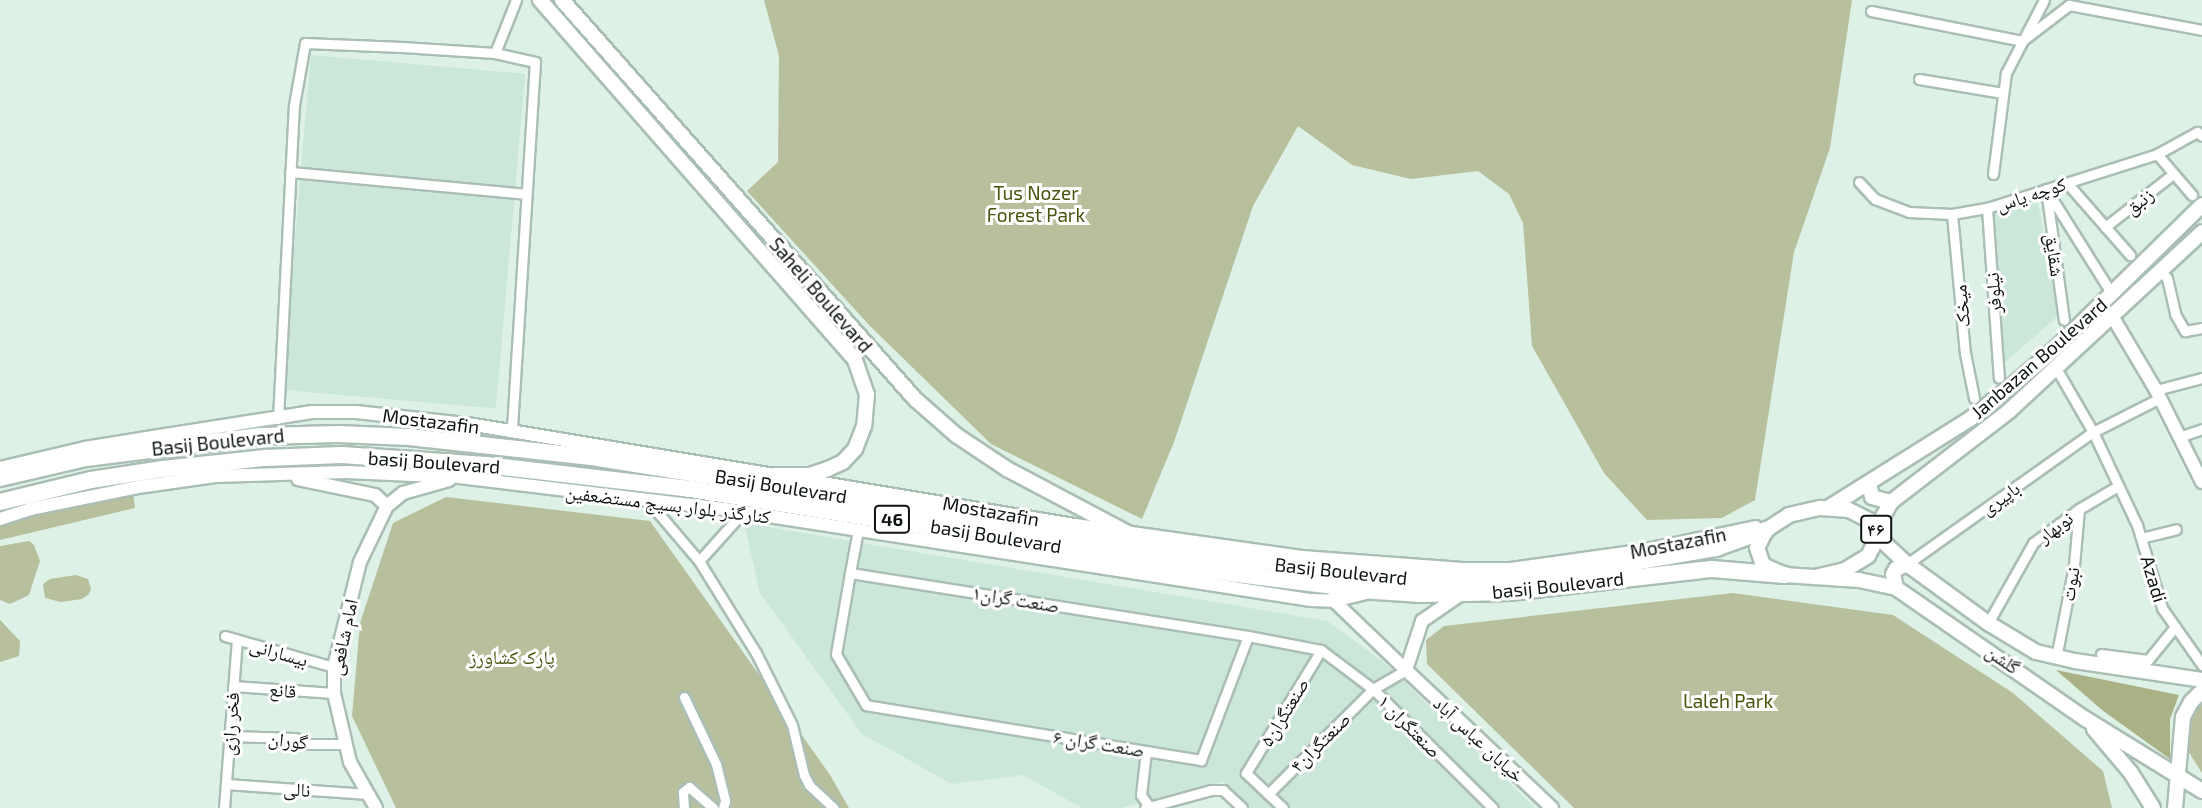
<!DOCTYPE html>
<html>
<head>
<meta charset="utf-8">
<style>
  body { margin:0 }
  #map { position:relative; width:2202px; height:808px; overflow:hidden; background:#ddf1e7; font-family:"Exo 2","Noto Naskh Arabic",sans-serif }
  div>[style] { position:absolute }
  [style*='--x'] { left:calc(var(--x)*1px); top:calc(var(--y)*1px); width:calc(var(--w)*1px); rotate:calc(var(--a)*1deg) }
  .built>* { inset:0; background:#cbe7d9; transform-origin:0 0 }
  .green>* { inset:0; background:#b8bf9d }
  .forest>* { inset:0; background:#a9b185 }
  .roads { filter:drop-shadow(2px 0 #abbeb4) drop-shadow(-2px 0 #abbeb4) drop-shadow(0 2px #abbeb4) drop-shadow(0 -2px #abbeb4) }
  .street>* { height:9px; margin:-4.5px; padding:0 4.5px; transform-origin:4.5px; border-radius:4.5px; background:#fff }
  .secondary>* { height:12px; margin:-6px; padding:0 6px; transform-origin:6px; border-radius:6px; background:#fff }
  .primary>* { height:14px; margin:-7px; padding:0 7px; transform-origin:7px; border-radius:7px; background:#fff }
  .highway>* { height:16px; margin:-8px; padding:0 8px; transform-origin:8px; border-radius:8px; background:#fff }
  span { translate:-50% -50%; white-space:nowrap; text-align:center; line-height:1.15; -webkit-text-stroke:6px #fff; paint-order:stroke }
  .shield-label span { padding:2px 5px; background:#fff; border:2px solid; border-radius:5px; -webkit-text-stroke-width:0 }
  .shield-label { font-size:18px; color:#0d1411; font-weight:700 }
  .park-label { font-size:19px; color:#4b530c }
  .street-label { font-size:19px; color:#0d1411 }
</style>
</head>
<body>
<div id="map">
  <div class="built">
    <div style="left:311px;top:55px;width:215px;height:336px;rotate:5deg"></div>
    <div style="clip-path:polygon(2038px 203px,2059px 315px,2002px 365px,1995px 214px)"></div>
    <div style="clip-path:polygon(744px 523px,1327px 621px,1386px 664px,1535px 808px,1247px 808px,1244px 801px,1223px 782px,1121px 808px,1082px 808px,1023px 775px,952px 784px,862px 734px,760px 593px)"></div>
  </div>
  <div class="green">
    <div style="clip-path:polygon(764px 0,1852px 0,1830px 148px,1794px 252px,1755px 500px,1722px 518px,1647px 520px,1604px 473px,1532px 346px,1523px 223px,1509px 194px,1478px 171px,1411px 179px,1352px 165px,1298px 126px,1253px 206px,1174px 442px,1142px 519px,991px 444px,869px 325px,747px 191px,778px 162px,779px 56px)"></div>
    <div style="clip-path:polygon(133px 493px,135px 508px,0 540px,0 522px,43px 510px)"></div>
    <div style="clip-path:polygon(446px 497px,650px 521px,830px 775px,849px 808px,396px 808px,352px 716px,360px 623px,393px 523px)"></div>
    <div style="clip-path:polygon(29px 541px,34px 545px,40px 561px,29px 595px,10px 604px,0 600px,0 546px)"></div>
    <div style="clip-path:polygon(76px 575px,88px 579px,91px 589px,89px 594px,82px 599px,61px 602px,45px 598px,43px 584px,50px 579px)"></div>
    <div style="clip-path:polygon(1733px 593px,1893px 615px,2013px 693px,2103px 771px,2112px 808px,1574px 808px,1427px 664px,1426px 640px,1444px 626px)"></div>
    <div style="clip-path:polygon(0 620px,20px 641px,19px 656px,0 662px)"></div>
    <div style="clip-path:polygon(2202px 702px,2202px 773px,2188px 751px,2186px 736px,2189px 721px)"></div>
  </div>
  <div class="forest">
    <div style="clip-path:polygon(2056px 670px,2179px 695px,2170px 719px,2170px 759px,2102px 710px)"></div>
  </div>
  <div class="roads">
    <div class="street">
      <div style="--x:1871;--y:11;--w:154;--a:11.2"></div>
      <div style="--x:2022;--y:41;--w:59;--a:-37.5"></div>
      <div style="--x:2069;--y:5;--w:135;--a:10.6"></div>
      <div style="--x:495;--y:53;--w:57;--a:-68.4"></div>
      <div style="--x:1919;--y:79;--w:85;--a:9.5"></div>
      <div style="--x:2157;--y:154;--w:54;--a:49.5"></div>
      <div style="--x:290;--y:172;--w:237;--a:5.3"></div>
      <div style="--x:1993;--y:174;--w:102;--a:-82.7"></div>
      <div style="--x:2006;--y:73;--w:82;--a:-62.5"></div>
      <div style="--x:1859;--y:182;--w:23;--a:47"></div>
      <div style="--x:1875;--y:199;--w:36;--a:21"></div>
      <div style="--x:1909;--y:212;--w:43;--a:2.7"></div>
      <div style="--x:1952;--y:214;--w:36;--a:-10"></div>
      <div style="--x:1987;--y:208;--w:178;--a:-17.6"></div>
      <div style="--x:2157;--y:154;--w:46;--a:-28.8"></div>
      <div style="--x:2197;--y:132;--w:6;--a:39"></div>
      <div style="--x:2067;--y:183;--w:96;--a:48.8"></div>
      <div style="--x:2046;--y:189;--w:132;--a:82.2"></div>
      <div style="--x:2049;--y:194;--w:118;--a:57.8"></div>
      <div style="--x:1987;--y:208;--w:170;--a:86"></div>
      <div style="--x:1952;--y:214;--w:140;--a:84.7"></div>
      <div style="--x:1965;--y:353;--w:46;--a:78.7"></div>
      <div style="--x:2105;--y:227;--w:86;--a:-37.9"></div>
      <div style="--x:2161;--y:272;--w:8;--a:45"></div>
      <div style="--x:2167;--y:278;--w:37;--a:77"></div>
      <div style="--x:2175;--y:314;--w:20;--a:60"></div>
      <div style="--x:2185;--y:331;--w:17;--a:-10"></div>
      <div style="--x:2056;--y:368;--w:74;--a:60"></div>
      <div style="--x:2093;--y:432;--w:103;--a:64.7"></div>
      <div style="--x:2137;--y:525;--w:87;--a:73.2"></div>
      <div style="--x:2162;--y:608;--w:70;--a:54.9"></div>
      <div style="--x:2156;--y:390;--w:48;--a:-14.6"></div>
      <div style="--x:278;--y:419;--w:314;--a:-87.1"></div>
      <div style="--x:294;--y:105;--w:63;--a:-79.9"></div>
      <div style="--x:305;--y:43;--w:97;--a:2.4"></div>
      <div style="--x:402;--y:47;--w:93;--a:3.7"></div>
      <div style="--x:495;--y:53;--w:41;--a:12.7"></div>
      <div style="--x:535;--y:62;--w:371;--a:93.6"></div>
      <div style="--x:2179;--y:437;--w:24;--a:-19"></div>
      <div style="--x:648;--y:501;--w:79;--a:49.6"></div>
      <div style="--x:699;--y:561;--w:108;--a:58.2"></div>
      <div style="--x:756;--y:653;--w:80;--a:63.4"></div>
      <div style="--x:792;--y:725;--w:51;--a:76.5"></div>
      <div style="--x:804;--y:775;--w:11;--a:63"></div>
      <div style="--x:809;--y:785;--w:34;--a:43"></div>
      <div style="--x:2141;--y:538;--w:36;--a:-14"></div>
      <div style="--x:699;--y:561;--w:66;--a:-48.1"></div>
      <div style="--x:1907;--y:564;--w:228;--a:-35.4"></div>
      <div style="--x:2093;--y:432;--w:75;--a:-26.9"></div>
      <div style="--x:850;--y:573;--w:44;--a:-79.5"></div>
      <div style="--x:1988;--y:623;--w:92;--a:-60.6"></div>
      <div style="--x:2033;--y:543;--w:57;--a:-36.5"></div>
      <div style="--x:2079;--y:509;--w:45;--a:-30.5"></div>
      <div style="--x:225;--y:636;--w:113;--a:15.9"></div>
      <div style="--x:1248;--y:636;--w:133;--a:110.8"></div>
      <div style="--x:1201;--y:760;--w:339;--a:-170.7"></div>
      <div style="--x:866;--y:705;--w:59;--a:-120.5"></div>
      <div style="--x:836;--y:654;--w:82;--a:-80.2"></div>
      <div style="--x:850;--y:573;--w:403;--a:9"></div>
      <div style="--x:1248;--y:636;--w:74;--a:10.9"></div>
      <div style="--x:1321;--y:650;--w:65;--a:36.9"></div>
      <div style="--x:1373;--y:689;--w:169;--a:44.8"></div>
      <div style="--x:2101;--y:654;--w:47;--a:7.3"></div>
      <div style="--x:2148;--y:660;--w:41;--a:-50.9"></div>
      <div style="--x:2056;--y:658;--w:95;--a:-79"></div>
      <div style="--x:2074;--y:565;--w:56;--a:-84.9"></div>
      <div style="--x:233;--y:686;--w:101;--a:4"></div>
      <div style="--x:684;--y:697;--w:74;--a:64.5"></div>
      <div style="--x:716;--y:764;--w:38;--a:76"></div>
      <div style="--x:725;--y:801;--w:7;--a:106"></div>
      <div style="--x:229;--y:736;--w:66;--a:1.7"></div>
      <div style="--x:295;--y:738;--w:13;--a:27"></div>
      <div style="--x:307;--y:744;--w:39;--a:0"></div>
      <div style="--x:1146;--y:751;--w:44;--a:96.5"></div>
      <div style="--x:1141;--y:795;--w:16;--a:55"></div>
      <div style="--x:226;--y:784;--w:142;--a:4"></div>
      <div style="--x:1268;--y:794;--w:148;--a:-45"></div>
      <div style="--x:1373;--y:689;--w:38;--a:-30"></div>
      <div style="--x:224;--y:808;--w:169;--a:-85.6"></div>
      <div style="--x:684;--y:808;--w:16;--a:-94"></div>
      <div style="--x:683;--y:792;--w:8;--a:-40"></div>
      <div style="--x:689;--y:787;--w:32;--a:41"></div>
      <div style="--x:1145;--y:808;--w:68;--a:-15.3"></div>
      <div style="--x:1211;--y:790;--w:12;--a:0"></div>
      <div style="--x:1223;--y:790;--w:26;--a:43"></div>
      <div style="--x:1283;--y:808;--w:51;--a:-136.6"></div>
      <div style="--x:1246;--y:773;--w:144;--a:-58.6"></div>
    </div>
    <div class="secondary">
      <div style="--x:2112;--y:316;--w:86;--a:59.3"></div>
      <div style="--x:2156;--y:390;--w:103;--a:63.4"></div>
      <div style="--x:0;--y:468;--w:87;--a:-13.2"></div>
      <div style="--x:85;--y:448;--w:75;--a:-9.2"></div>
      <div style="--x:159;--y:436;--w:155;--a:-8.9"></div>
      <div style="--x:312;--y:412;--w:44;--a:0"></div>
      <div style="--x:356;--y:412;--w:119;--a:6.3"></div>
      <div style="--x:474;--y:425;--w:609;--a:9.45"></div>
      <div style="--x:1075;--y:525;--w:229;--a:8"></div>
      <div style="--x:1302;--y:557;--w:158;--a:4.3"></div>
      <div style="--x:1460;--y:569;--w:51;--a:0"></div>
      <div style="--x:1511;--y:569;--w:136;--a:-8"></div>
      <div style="--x:1646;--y:550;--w:112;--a:-11.8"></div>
      <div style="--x:298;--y:479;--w:79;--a:11.7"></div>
      <div style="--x:375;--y:495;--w:16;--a:43"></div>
      <div style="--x:0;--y:519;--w:32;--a:-18"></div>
      <div style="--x:30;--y:509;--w:110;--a:-11.5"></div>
      <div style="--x:138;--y:487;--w:78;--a:-8.1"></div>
      <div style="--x:215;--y:476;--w:131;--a:-1.7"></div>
      <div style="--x:346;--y:472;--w:113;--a:2.5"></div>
      <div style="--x:459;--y:477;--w:273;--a:6.9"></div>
      <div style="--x:730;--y:510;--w:588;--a:8.81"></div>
      <div style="--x:1311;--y:600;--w:23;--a:2"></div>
      <div style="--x:1334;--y:601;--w:34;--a:-14"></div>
      <div style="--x:1332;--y:599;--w:103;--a:43.8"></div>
      <div style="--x:1406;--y:670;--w:52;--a:-71.9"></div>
      <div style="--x:1422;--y:621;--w:47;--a:-34.7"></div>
      <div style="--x:1406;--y:670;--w:201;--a:43.4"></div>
      <div style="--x:376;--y:808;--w:53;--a:-119.5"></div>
      <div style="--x:350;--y:762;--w:71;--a:-103.1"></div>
      <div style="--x:334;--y:693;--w:26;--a:-90"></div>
      <div style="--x:334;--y:667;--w:108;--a:-76.1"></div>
      <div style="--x:360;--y:562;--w:62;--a:-64.3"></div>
      <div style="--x:387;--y:506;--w:21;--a:-39"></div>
      <div style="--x:403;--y:493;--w:48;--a:-15.8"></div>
    </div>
    <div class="primary">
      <div style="--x:540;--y:0;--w:478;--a:48.8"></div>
      <div style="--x:855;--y:360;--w:36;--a:71"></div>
      <div style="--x:867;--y:394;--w:32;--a:95"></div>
      <div style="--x:864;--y:426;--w:25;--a:111"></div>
      <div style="--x:855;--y:449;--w:18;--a:133"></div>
      <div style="--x:843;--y:462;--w:17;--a:155"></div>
      <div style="--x:828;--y:469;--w:20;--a:162"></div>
      <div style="--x:809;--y:475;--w:34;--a:180"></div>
      <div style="--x:562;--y:0;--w:533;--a:48.5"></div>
      <div style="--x:915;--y:399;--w:55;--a:41.3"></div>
      <div style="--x:956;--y:435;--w:61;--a:33.7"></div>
      <div style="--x:1007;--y:469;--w:137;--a:27.9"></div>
      <div style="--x:1869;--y:483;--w:14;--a:78"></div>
      <div style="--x:1872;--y:497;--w:20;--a:15"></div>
      <div style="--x:1820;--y:508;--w:29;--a:4"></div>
      <div style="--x:1849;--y:510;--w:25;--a:27"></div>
      <div style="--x:1871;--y:521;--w:17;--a:66"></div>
      <div style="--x:1878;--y:537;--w:21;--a:118"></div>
      <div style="--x:1868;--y:556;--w:27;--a:149"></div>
      <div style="--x:1845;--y:570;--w:32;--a:167"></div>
      <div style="--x:1814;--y:577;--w:29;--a:-176"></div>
      <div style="--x:1785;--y:575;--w:24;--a:-156"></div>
      <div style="--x:1763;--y:565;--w:18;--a:-109"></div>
      <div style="--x:1757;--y:548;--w:20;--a:-63"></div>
      <div style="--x:1766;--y:530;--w:27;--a:-33"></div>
      <div style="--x:1789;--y:515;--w:32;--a:-13"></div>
      <div style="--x:1828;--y:508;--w:168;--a:-32.1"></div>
      <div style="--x:1970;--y:419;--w:56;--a:-38.5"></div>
      <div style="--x:2014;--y:384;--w:55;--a:-40.6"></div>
      <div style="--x:2056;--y:348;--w:204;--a:-44.4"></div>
      <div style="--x:1876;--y:529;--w:31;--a:-61"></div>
      <div style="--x:1891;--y:502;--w:149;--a:-37.6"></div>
      <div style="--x:2009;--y:411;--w:263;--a:-42.8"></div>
      <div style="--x:1878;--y:537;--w:40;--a:43"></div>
      <div style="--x:1907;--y:564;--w:100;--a:36.1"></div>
      <div style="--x:1988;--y:623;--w:56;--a:31.1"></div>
      <div style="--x:2036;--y:652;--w:40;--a:13"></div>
      <div style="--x:2075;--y:661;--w:128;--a:8.5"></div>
      <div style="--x:1814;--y:577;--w:45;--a:3.8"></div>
      <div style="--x:1859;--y:580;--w:38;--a:12"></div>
      <div style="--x:1896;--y:588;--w:229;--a:34.7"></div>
      <div style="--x:2084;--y:718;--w:139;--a:31.7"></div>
      <div style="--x:1896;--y:588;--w:14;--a:-102"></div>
      <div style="--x:1893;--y:574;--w:6;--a:-59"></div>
      <div style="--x:1896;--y:569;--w:12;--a:-24"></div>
      <div style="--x:2094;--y:729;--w:57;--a:49.9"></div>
      <div style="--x:2131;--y:773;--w:41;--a:57.8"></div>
      <div style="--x:2175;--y:808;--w:91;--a:-85"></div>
      <div style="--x:2183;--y:717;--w:17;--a:-62"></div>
      <div style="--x:2191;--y:702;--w:16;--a:-45"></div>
    </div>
    <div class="highway">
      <div style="--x:0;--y:478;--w:88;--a:-13.1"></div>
      <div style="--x:86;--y:458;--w:176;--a:-7.2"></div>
      <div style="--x:261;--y:436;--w:77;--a:-1.5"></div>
      <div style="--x:338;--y:434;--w:71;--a:2.4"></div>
      <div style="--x:409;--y:437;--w:190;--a:6.3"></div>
      <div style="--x:598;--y:458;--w:608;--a:9.09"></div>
      <div style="--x:1198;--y:554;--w:225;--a:6.4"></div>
      <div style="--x:1422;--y:579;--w:87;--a:-0.7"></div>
      <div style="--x:1509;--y:578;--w:77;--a:-5.9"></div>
      <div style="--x:1586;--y:570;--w:132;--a:-9.6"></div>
      <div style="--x:1716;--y:548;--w:53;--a:-19.8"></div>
      <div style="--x:0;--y:502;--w:94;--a:-13.6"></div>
      <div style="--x:91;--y:480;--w:73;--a:-8.7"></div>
      <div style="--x:163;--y:469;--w:103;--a:-6.2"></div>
      <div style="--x:265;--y:458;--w:77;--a:-2.2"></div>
      <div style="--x:342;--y:455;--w:144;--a:4"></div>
      <div style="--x:486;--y:465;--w:205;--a:6.7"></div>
      <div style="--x:690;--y:489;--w:512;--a:8.98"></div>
      <div style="--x:1196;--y:569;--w:180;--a:7"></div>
      <div style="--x:1375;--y:591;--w:46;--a:3.7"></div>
      <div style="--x:1421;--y:594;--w:88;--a:-1.3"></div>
      <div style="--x:1509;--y:592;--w:204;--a:-6.5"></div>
      <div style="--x:1712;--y:569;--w:73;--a:4.7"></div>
    </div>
  </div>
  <div class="shield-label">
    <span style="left:892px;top:519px">46</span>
    <span style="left:1876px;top:529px">۴۶</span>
  </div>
  <div class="park-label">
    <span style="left:1036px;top:204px">Tus Nozer<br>Forest Park</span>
    <span style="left:512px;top:657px">پارک کشاورز</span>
    <span style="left:1728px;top:701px">Laleh Park</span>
  </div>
  <div class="street-label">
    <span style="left:2031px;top:194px;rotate:-18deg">کوچه یاس</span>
    <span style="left:2139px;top:201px;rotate:-38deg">زنبق</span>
    <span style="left:2055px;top:255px;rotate:82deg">شقایق</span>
    <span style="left:1993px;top:293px;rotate:-94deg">نیلوفر</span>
    <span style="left:821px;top:295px;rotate:49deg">Saheli Boulevard</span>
    <span style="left:1961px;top:306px;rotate:-95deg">میخک</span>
    <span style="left:2039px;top:358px;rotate:-41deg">Janbazan Boulevard</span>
    <span style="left:431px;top:421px;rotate:7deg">Mostazafin</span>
    <span style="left:218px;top:442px;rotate:-6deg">Basij Boulevard</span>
    <span style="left:434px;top:462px;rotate:4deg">basij Boulevard</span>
    <span style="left:781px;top:486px;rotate:9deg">Basij Boulevard</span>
    <span style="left:2000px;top:498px;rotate:-35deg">باپیری</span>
    <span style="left:668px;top:504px;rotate:7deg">کنارگذر بلوار بسیج مستضعفین</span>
    <span style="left:991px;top:511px;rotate:10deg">Mostazafin</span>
    <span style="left:2055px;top:527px;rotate:-37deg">نوبهار</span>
    <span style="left:996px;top:536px;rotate:9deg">basij Boulevard</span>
    <span style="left:1678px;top:543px;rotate:-11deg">Mostazafin</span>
    <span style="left:1341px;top:571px;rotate:6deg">Basij Boulevard</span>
    <span style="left:2154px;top:579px;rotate:73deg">Azadi</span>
    <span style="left:2070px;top:584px;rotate:-80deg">نبوت</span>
    <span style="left:1558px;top:585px;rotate:-6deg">basij Boulevard</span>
    <span style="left:1016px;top:599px;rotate:9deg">صنعت گران۱</span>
    <span style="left:343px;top:637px;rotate:-78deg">امام شافعی</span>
    <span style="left:279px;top:652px;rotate:16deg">بیسارانی</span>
    <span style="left:2003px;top:659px;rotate:35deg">گلشن</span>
    <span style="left:283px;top:690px;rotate:6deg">قانع</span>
    <span style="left:1284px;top:712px;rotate:-59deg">صنعتگران۵</span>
    <span style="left:230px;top:724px;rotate:-86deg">فخر رازی</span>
    <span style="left:1410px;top:726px;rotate:45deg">۱ صنعتگران</span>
    <span style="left:1479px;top:739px;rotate:43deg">خیابان عباس آباد</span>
    <span style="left:288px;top:740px;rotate:7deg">گوران</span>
    <span style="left:1320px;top:742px;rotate:-45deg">صنعتگران۴</span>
    <span style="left:1099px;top:743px;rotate:9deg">صنعت گران ۶</span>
    <span style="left:297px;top:789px;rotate:4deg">نالی</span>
  </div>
</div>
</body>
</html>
